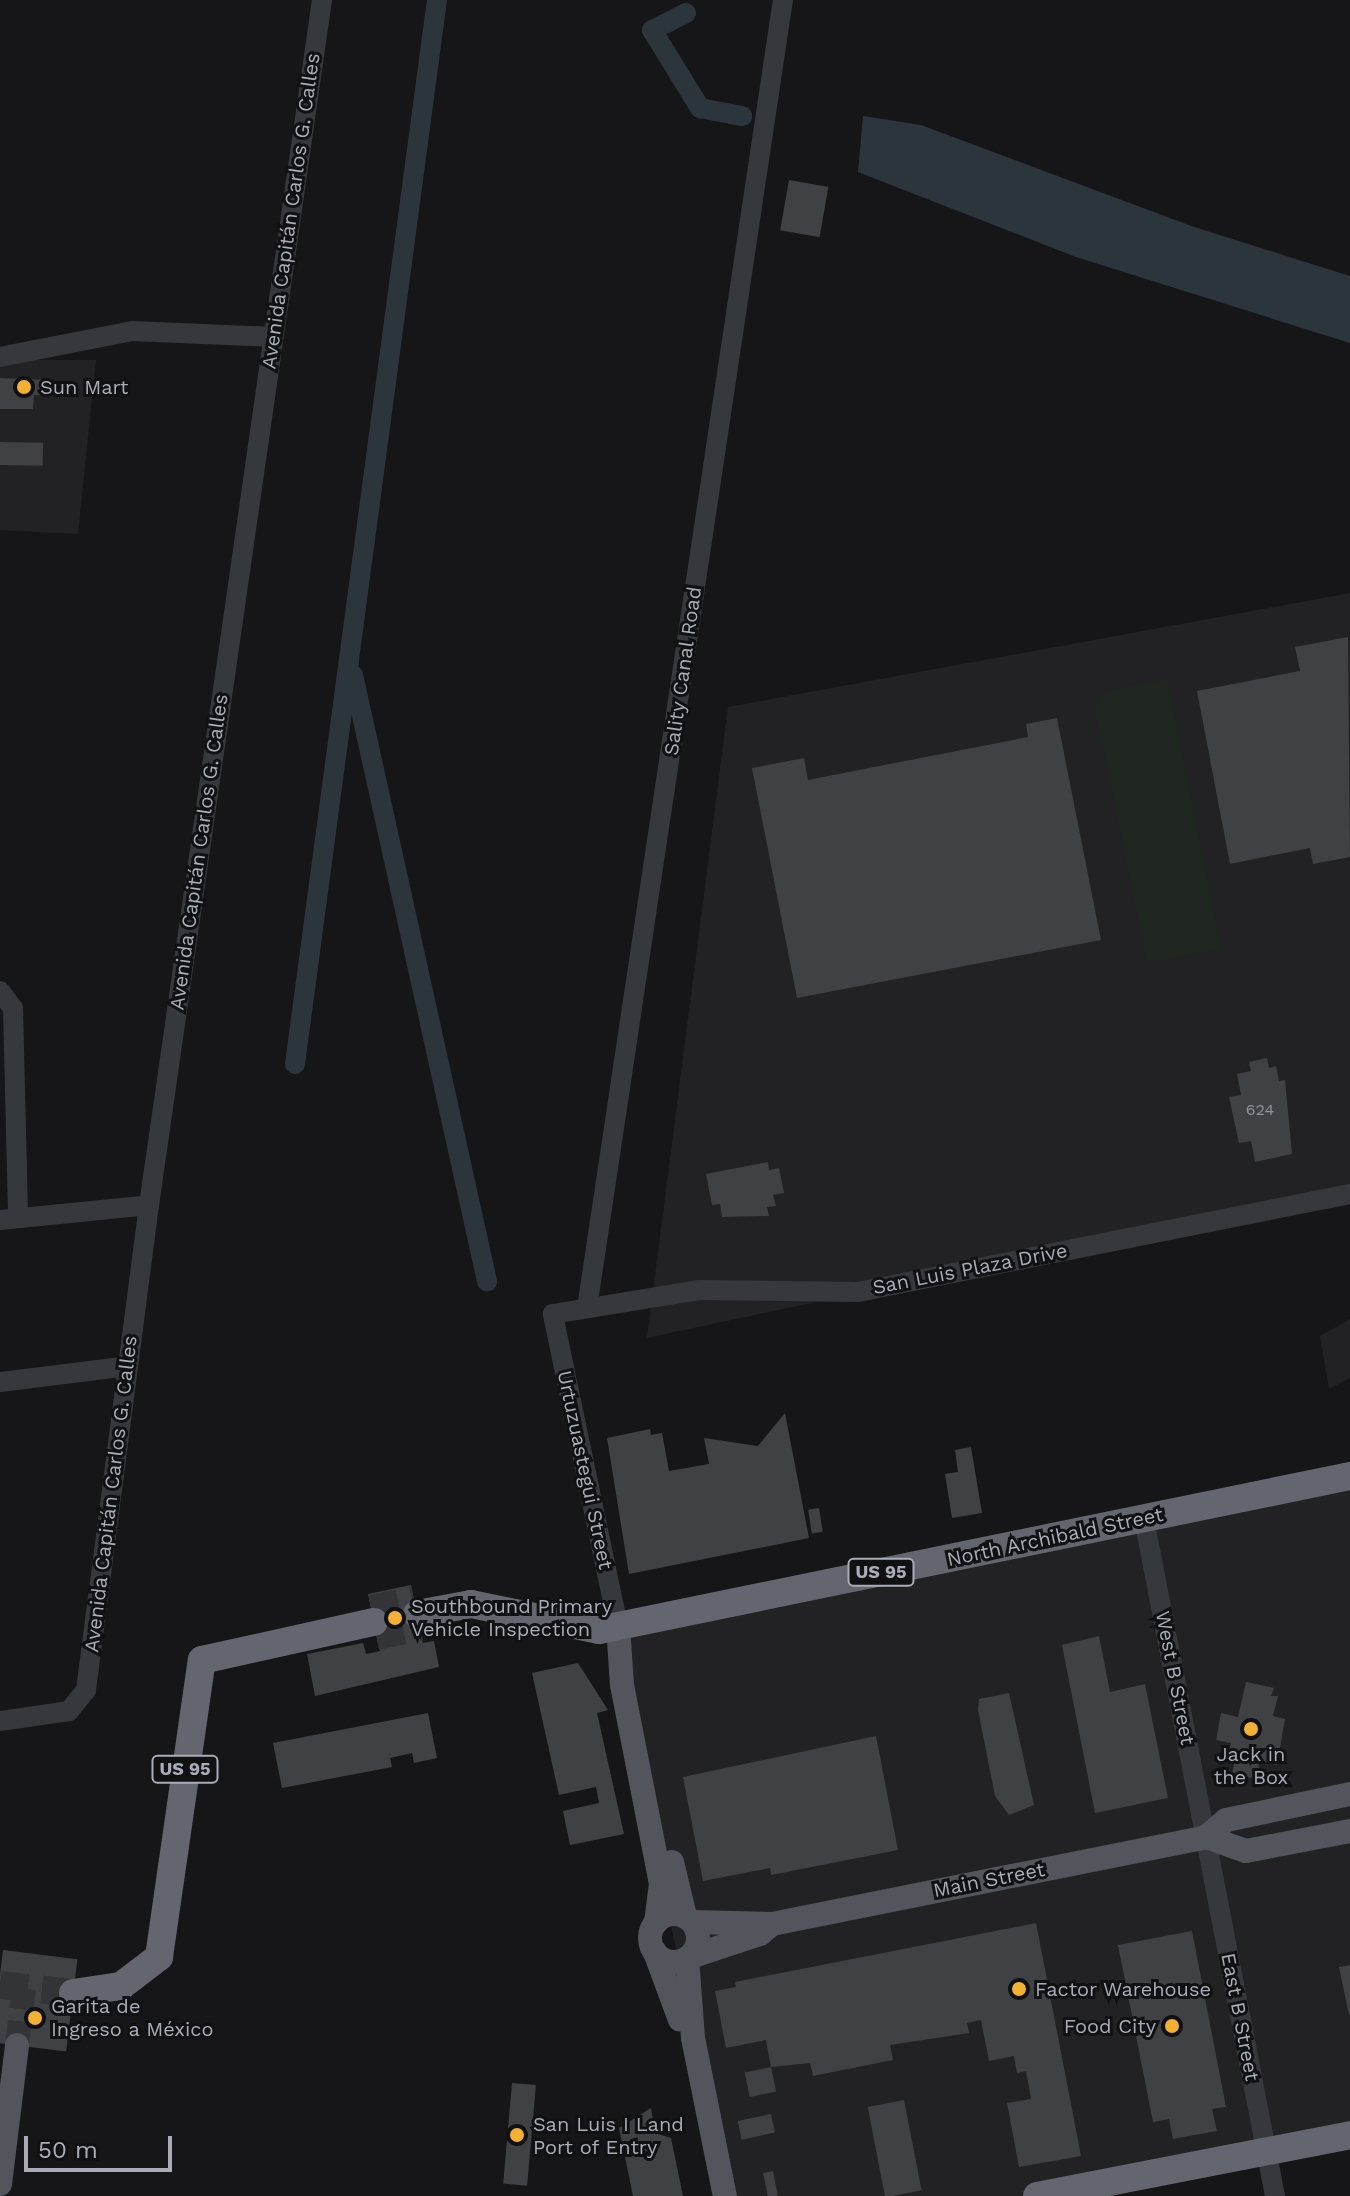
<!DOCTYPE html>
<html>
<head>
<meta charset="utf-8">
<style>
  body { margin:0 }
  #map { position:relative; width:1350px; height:2196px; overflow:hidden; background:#161618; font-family:"Work Sans",sans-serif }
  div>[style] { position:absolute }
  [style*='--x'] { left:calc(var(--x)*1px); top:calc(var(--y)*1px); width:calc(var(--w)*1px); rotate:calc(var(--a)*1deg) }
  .built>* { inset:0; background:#222225 }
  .green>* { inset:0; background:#1e261f }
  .water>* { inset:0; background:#2c353c }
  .canal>* { height:20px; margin:-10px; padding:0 10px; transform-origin:10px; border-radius:10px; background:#2c353c }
  .building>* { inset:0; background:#404145; transform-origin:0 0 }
  .major-tunnel>* { height:24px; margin-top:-12px; transform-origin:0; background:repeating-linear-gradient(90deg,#333438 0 24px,transparent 0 36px) }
  .highway-tunnel>* { height:28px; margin-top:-14px; transform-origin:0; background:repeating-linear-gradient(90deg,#333438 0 28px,transparent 0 42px) }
  .minor>* { height:20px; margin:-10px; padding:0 10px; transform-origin:10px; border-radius:10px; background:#37383d }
  .major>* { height:24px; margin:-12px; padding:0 12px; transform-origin:12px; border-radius:12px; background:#53555c }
  .major>.ring { margin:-12px; padding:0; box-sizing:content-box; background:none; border:24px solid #53555c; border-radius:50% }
  .highway>* { height:28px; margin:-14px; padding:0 14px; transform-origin:14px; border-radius:14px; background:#63666e }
  .dots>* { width:22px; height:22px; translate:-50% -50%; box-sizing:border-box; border:4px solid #111113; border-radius:50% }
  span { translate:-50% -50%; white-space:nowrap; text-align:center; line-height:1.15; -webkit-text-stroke:6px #111113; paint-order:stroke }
  .number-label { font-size:16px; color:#8e929b }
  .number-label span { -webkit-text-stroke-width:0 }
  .shield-label span { padding:2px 6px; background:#111113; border:2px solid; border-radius:6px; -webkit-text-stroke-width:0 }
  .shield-label { font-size:18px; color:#a8adb8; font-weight:700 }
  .street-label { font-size:20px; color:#a8adb8 }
  .poi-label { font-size:20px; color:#a8adb8 }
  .left { translate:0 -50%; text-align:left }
  .right { translate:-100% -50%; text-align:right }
  .scale { position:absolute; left:24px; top:2136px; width:148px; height:36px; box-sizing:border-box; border:4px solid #a8adb8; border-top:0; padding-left:10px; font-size:24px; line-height:28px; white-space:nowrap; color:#a8adb8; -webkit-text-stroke:6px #111113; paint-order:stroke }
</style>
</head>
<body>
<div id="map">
  <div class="built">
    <div style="clip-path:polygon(0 360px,96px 360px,78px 534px,0 530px)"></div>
    <div style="clip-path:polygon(1350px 593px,1350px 1188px,647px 1338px,728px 707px)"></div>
    <div style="clip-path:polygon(1350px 1319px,1350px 1378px,1329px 1389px,1320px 1336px)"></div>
    <div style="clip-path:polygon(1350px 1474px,1350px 2135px,1036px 2196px,725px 2196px,612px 1627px)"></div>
  </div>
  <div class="green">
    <div style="clip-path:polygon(1167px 679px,1221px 949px,1147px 963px,1095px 709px,1100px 698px,1114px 689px)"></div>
  </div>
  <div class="water">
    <div style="clip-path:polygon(863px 116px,921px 125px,1194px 227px,1350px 276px,1350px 343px,1076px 257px,858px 172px)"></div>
  </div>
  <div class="canal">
    <div style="--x:686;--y:13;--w:38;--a:153"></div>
    <div style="--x:652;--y:30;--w:92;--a:58.4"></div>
    <div style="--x:700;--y:108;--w:43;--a:10.8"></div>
    <div style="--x:353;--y:675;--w:621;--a:77.53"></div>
    <div style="--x:295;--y:1064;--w:1073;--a:-82.4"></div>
  </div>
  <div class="building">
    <div style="left:789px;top:180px;width:40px;height:51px;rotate:10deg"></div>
    <div style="clip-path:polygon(0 378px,49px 380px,48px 395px,34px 395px,33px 409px,0 409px)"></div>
    <div style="left:0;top:442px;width:43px;height:23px;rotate:1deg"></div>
    <div style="clip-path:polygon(1348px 637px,1350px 857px,1313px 864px,1310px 848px,1230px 864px,1197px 691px,1300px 671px,1295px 647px)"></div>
    <div style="clip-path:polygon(1057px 718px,1101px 940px,797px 998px,752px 768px,804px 758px,808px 780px,1028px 737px,1026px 724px)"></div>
    <div style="clip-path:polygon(1267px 1058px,1269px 1068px,1276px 1066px,1279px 1081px,1285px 1080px,1292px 1154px,1255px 1162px,1251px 1141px,1239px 1143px,1229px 1097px,1241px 1095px,1237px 1074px,1251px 1071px,1249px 1062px)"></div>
    <div style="clip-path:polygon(768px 1162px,769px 1170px,779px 1168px,784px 1193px,773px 1195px,776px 1206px,767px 1207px,769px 1216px,722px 1217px,720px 1204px,712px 1205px,706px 1174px)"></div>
    <div style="clip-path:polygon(785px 1413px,809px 1538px,629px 1574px,607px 1438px,650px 1429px,651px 1435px,662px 1433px,669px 1471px,709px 1464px,704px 1438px,758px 1446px)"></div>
    <div style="clip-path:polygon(971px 1447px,982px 1513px,952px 1518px,945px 1474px,958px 1472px,955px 1450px)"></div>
    <div style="left:819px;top:1508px;width:24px;height:11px;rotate:81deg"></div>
    <div style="clip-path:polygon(411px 1585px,423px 1643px,434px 1641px,439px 1667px,315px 1696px,307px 1654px,363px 1643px,366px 1654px,380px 1651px,368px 1594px)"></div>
    <div style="clip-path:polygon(1099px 1636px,1110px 1692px,1145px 1684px,1168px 1798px,1095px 1813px,1062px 1645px)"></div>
    <div style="clip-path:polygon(578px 1663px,608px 1710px,597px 1713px,624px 1834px,570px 1845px,563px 1811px,599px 1803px,596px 1787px,559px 1795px,532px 1673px)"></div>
    <div style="clip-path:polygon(1246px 1682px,1274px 1688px,1271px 1696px,1278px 1696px,1273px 1716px,1285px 1719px,1277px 1765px,1260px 1761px,1256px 1779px,1232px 1774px,1234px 1764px,1227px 1762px,1231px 1743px,1216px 1740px,1221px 1713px,1238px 1717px)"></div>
    <div style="clip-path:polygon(1009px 1693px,1034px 1805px,1009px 1815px,995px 1796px,978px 1710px,979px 1699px)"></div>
    <div style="clip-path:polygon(428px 1713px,437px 1758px,414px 1763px,412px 1753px,390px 1758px,392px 1767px,282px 1788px,273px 1743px)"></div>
    <div style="clip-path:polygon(876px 1736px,898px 1850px,771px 1875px,770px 1868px,703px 1881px,683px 1777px)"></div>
    <div style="clip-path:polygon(1036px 1923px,1081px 2156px,1019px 2167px,1007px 2103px,1031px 2099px,1026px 2071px,1017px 2073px,1014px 2056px,989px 2061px,981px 2020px,967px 2023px,969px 2033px,890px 2045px,893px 2060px,813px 2076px,810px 2063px,771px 2067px,766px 2040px,726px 2048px,715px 1991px,736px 1987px,735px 1982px)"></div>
    <div style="clip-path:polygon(1192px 1931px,1226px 2107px,1212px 2109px,1217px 2131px,1173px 2139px,1169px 2119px,1153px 2122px,1118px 1945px)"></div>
    <div style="left:3px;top:1950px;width:75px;height:93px;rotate:7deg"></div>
    <div style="clip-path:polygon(1350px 1965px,1350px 2014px,1349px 2015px,1339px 1967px)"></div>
    <div style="left:771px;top:2067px;width:25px;height:27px;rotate:78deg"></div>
    <div style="left:512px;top:2083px;width:24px;height:101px;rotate:5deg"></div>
    <div style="left:904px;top:2100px;width:92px;height:37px;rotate:79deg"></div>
    <div style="clip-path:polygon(651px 2108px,655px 2133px,671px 2138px,683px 2196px,633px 2196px,619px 2128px)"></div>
    <div style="left:771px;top:2114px;width:19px;height:34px;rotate:78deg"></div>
    <div style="left:773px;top:2171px;width:25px;height:10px;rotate:79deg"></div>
  </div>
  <div class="major-tunnel">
    <div style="--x:17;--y:2045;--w:57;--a:-83"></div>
  </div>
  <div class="highway-tunnel">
    <div style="--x:371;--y:1609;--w:44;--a:-11.8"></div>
    <div style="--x:376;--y:1636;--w:45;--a:-11.6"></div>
    <div style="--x:0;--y:1985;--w:73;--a:6.3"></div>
  </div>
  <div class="minor">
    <div style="--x:0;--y:357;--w:135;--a:-11.1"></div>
    <div style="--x:132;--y:331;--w:141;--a:2.4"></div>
    <div style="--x:0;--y:991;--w:21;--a:53"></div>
    <div style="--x:13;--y:1008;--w:210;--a:88.6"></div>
    <div style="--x:0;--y:1220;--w:150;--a:-5.7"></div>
    <div style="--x:587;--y:1308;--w:1323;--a:-81.48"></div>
    <div style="--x:0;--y:1382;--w:129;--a:-7.1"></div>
    <div style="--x:1144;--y:1519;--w:690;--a:79.05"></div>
    <div style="--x:618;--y:1626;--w:319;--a:-101.8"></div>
    <div style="--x:553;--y:1314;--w:149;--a:-9.3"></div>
    <div style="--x:700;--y:1290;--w:158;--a:0.7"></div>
    <div style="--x:858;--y:1292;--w:502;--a:-11.27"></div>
    <div style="--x:0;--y:1721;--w:70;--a:-8.2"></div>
    <div style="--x:69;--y:1711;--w:27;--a:-51"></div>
    <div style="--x:86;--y:1690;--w:489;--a:-82.6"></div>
    <div style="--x:149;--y:1205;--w:1217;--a:-81.83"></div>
  </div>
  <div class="major">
    <div style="--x:618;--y:1626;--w:59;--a:86.1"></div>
    <div style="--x:622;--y:1685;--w:202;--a:78.9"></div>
    <div style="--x:661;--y:1883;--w:40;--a:97.1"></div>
    <div style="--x:1206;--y:1837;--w:42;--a:19.3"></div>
    <div style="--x:1246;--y:1851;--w:106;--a:-10.9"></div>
    <div style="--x:672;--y:1862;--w:56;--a:76.5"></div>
    <div class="ring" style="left:650px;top:1914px;width:24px;height:24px"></div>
    <div style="--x:693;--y:1922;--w:79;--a:1.5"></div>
    <div style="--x:772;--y:1924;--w:443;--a:-11.3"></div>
    <div style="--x:1206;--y:1837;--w:26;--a:-40"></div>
    <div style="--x:1226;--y:1820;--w:127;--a:-11.8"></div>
    <div style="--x:655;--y:1952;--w:72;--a:69.8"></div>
    <div style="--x:690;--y:1957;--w:74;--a:-18.2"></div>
    <div style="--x:760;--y:1934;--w:16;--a:-40"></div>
    <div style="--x:687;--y:1958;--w:80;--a:85.7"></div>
    <div style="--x:693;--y:2038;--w:161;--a:78.6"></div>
    <div style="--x:0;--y:2184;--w:140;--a:-83"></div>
  </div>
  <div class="highway">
    <div style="--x:417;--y:1614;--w:55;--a:-10.5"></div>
    <div style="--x:471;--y:1604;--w:131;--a:11.5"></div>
    <div style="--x:599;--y:1630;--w:767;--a:-11.59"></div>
    <div style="--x:73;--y:1993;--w:49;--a:-8.3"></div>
    <div style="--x:121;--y:1986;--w:48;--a:-37.3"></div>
    <div style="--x:159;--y:1957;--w:300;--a:-81.8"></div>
    <div style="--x:202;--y:1660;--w:176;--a:-12.5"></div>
    <div style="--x:1037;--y:2196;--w:319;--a:-11"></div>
  </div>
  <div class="dots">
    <div style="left:24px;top:387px;background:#f2b134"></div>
    <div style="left:395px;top:1618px;background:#f2b134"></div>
    <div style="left:1251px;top:1729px;background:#f2b134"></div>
    <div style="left:1019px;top:1989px;background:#f2b134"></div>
    <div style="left:35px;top:2018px;background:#f2b134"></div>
    <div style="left:1172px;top:2026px;background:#f2b134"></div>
    <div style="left:517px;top:2135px;background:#f2b134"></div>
  </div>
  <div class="number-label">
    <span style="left:1260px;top:1110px">624</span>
  </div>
  <div class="shield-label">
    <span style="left:881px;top:1572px">US 95</span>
    <span style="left:185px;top:1769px">US 95</span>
  </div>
  <div class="street-label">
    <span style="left:291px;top:211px;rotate:-82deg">Avenida Capitán Carlos G. Calles</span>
    <span style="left:683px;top:671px;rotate:-82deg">Sality Canal Road</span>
    <span style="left:199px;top:852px;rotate:-82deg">Avenida Capitán Carlos G. Calles</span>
    <span style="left:970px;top:1269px;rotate:-11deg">San Luis Plaza Drive</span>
    <span style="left:585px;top:1470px;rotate:78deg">Urtuzuastegui Street</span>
    <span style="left:111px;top:1494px;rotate:-83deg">Avenida Capitán Carlos G. Calles</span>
    <span style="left:1055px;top:1537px;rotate:-12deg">North Archibald Street</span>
    <span style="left:1175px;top:1678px;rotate:79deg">West B Street</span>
    <span style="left:989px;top:1880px;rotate:-11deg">Main Street</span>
    <span style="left:1240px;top:2017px;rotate:79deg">East B Street</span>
  </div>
  <div class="poi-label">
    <span class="left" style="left:40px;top:387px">Sun Mart</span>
    <span class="left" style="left:411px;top:1618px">Southbound Primary<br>Vehicle Inspection</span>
    <span style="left:1251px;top:1766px">Jack in<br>the Box</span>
    <span class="left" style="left:1035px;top:1989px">Factor Warehouse</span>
    <span class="left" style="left:51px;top:2018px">Garita de<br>Ingreso a México</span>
    <span class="right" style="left:1156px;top:2026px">Food City</span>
    <span class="left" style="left:533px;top:2136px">San Luis I Land<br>Port of Entry</span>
  </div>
  <div class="scale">50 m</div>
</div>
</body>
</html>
